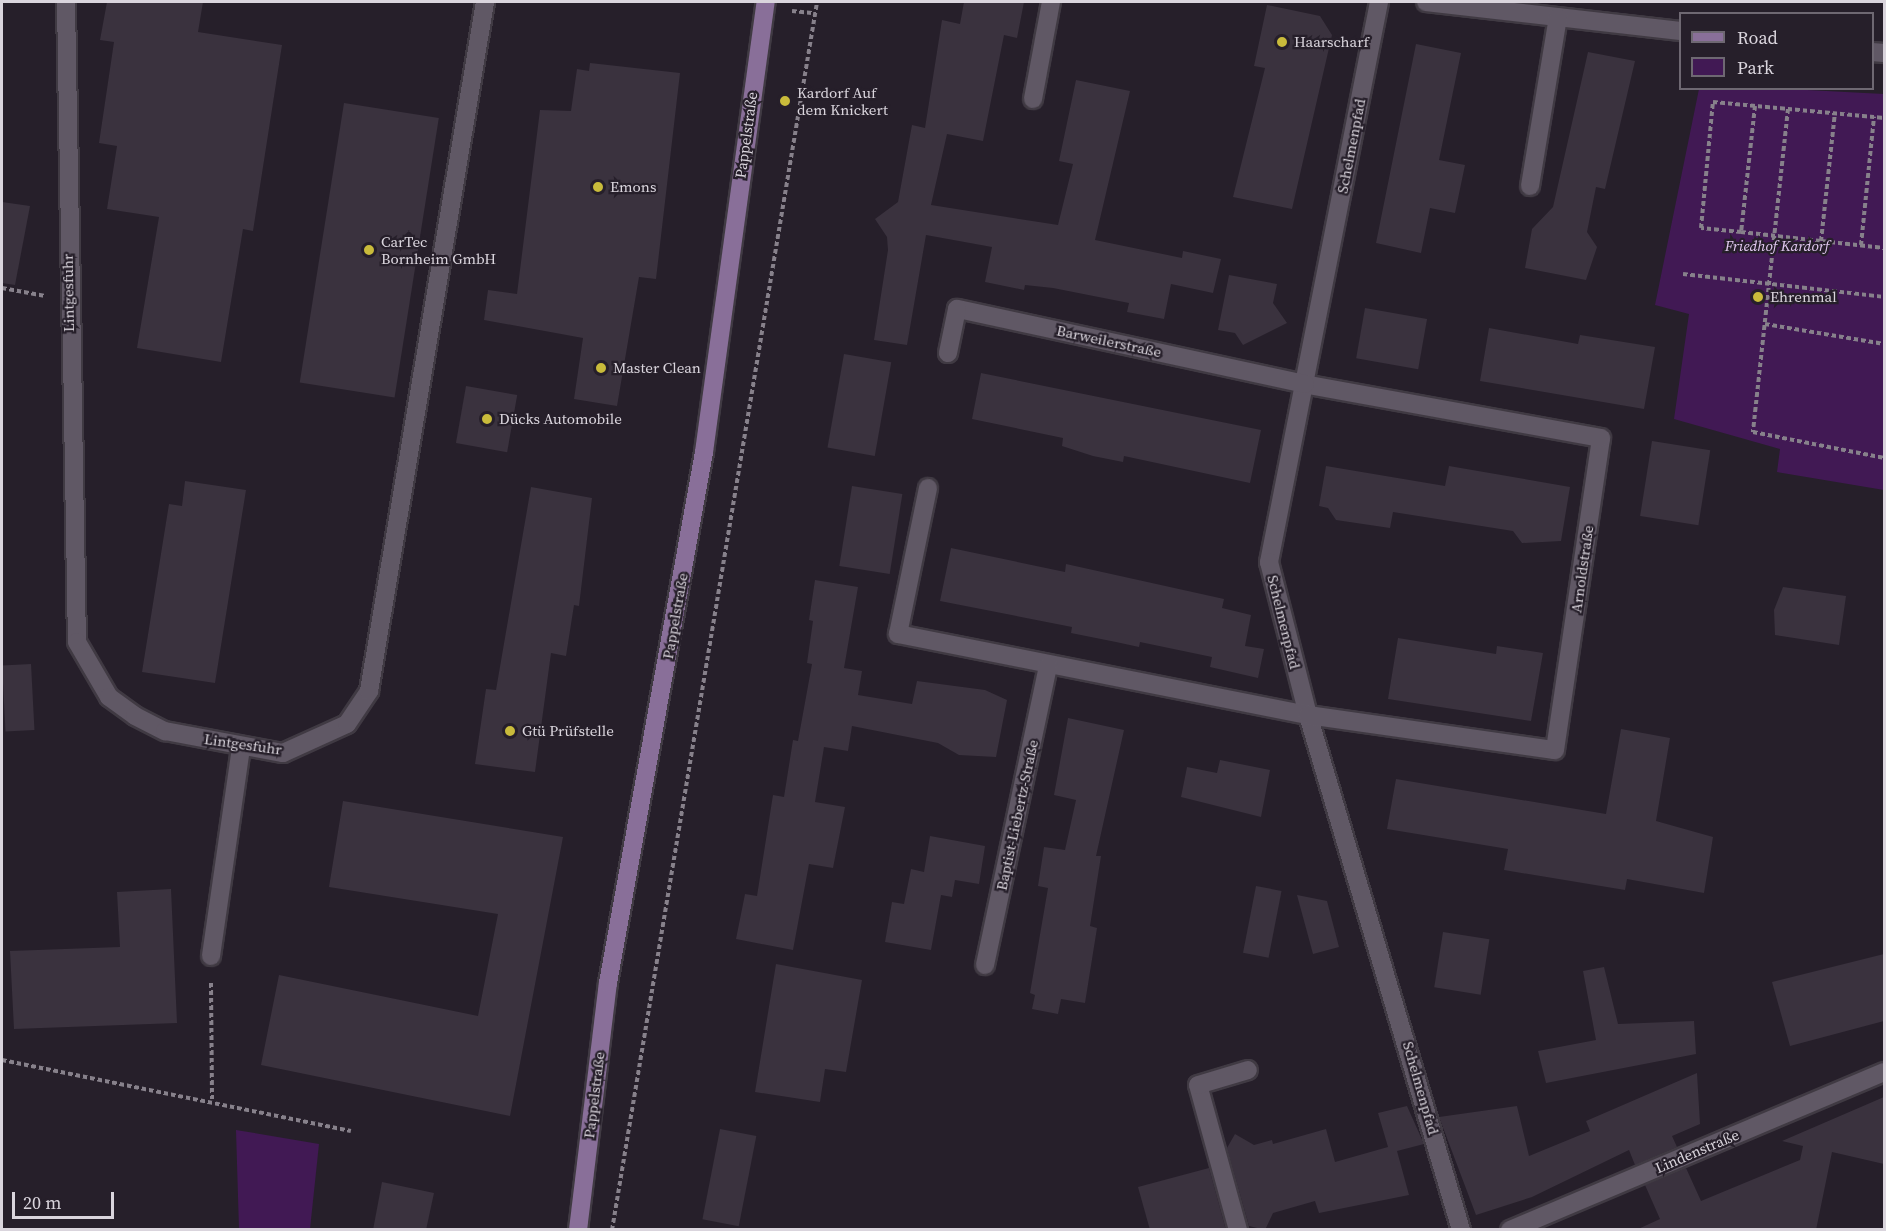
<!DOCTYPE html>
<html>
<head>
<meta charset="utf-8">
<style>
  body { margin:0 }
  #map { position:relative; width:1886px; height:1231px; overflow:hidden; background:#261f2a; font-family:"Source Serif 4",serif }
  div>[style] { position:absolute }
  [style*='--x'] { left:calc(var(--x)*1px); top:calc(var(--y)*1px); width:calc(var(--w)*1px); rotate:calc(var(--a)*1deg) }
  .green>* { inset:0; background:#411954 }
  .building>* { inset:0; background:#3a323e; transform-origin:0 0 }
  .path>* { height:4px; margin-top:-2px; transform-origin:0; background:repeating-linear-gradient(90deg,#87818b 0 4.5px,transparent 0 7.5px) }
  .roads { filter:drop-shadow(2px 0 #403a43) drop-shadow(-2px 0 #403a43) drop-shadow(0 2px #403a43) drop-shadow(0 -2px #403a43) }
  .minor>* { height:18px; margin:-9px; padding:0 9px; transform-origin:9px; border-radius:9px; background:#605865 }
  .major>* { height:18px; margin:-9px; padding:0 9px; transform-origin:9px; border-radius:9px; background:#896f99 }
  .dots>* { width:16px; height:16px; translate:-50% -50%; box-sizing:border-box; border:3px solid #261f2a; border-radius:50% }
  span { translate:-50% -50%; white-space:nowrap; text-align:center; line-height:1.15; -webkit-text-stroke:4.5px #261f2a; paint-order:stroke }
  .poi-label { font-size:15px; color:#dad5dd }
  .left { translate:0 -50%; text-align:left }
  .street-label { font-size:15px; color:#dad5dd }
  .park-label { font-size:15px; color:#e2c9f1; font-style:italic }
  .frame { position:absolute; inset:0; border:3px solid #dad5dd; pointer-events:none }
  .legend { position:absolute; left:1679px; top:12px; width:195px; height:78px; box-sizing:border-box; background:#261f2a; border:2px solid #6e6872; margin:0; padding:8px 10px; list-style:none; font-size:18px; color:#dad5dd }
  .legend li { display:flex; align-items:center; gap:12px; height:30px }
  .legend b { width:30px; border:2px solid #6e6872 }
  .scale { position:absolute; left:12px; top:1192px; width:102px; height:27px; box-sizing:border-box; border:3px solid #dad5dd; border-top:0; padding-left:8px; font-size:18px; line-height:21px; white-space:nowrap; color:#dad5dd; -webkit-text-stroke:4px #261f2a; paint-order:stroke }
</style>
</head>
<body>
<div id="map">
  <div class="green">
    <div style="clip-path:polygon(1769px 88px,1884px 94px,1884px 490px,1777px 472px,1780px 449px,1674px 419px,1689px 314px,1655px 305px,1699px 89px)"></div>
    <div style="clip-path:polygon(236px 1130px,319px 1144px,310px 1229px,239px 1229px)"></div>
  </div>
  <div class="building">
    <div style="clip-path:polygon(107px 2px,203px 2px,198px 32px,282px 45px,253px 231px,243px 229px,221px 362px,137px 348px,159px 217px,107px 209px,117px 146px,99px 143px,114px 42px,100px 40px)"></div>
    <div style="clip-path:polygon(964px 2px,1024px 2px,1017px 38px,1004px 35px,983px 141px,947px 134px,931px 205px,1058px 225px,1073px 164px,1059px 161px,1076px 80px,1130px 91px,1095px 240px,1182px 258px,1183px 251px,1221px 259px,1213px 293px,1171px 284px,1164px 319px,1127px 312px,1129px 303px,1053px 288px,1025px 285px,1024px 290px,985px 282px,992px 247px,926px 235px,907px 345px,874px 340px,888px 250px,887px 237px,875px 219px,898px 202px,912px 125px,925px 128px,942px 20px,960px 24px)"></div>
    <div style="clip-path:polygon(1267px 5px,1320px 16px,1332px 35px,1292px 209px,1233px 197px,1265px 68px,1254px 66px)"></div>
    <div style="clip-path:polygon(1416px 44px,1461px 53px,1439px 160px,1465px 165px,1455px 213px,1430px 208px,1421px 253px,1376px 243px)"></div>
    <div style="clip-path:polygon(1588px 52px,1635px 61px,1605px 189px,1596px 187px,1587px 232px,1597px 247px,1586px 280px,1525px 268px,1532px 229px,1553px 207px)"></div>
    <div style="clip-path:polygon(590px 63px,680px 73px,656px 279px,639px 277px,617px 406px,574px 399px,583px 338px,484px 320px,488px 290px,517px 294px,540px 110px,571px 111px,577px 69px,589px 71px)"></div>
    <div style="left:344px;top:103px;width:96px;height:283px;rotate:9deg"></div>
    <div style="clip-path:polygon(2px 202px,30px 206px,15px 285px,2px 283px)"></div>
    <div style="clip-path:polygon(1229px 275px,1277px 284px,1273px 303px,1287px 323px,1243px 345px,1235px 333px,1218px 330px)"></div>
    <div style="left:1365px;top:308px;width:63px;height:51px;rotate:10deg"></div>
    <div style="clip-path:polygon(1489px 328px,1578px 344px,1580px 335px,1655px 347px,1644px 409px,1480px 381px)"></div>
    <div style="left:844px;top:354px;width:48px;height:95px;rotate:10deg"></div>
    <div style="clip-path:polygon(981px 373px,1261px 430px,1250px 483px,1124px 456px,1123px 462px,1093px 456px,1062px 446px,1063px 438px,972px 419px)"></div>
    <div style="left:466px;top:386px;width:52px;height:58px;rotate:10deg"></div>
    <div style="left:1652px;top:441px;width:59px;height:76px;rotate:9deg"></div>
    <div style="clip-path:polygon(1326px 466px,1445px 486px,1449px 466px,1570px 487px,1561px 541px,1522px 543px,1513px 531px,1393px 512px,1390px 528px,1336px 520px,1328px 508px,1319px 506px)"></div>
    <div style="clip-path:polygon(185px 481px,246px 490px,215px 683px,142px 672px,169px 504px,182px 506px)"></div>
    <div style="left:852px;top:486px;width:51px;height:81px;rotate:9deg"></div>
    <div style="clip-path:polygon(531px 487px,592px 498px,579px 606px,574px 605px,566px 656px,551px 653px,535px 772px,475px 764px,486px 689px,496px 690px)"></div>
    <div style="clip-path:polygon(951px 548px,1065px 572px,1066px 564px,1224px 599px,1222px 608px,1251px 615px,1245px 646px,1264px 649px,1258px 678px,1210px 667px,1212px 657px,1140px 642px,1139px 647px,1116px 642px,1071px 633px,1072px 627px,940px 601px)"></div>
    <div style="clip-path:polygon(815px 580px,858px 587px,844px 668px,862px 671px,858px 695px,912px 704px,917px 681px,985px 690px,1007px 700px,996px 757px,959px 755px,938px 743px,852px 726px,848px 751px,824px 747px,815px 802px,845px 807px,833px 868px,809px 864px,793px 950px,736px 939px,745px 894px,757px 896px,773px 795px,784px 797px,793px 740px,798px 741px,812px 664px,807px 663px,813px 621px,809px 620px)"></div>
    <div style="clip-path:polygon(1783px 587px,1846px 596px,1839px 645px,1775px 635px,1774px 610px)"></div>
    <div style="clip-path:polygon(1398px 638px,1496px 654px,1497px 646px,1543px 653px,1531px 721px,1388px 699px)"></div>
    <div style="left:31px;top:664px;width:66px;height:29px;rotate:87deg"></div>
    <div style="clip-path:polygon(1068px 718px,1124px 730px,1096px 856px,1101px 856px,1090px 926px,1097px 928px,1085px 1003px,1061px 999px,1058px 1014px,1032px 1009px,1035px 995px,1030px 993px,1048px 888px,1038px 886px,1044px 847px,1065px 850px,1076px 800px,1054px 795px)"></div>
    <div style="clip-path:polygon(1621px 729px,1670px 738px,1656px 821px,1713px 837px,1704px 893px,1627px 879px,1625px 890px,1504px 870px,1508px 849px,1387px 829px,1396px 779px,1606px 814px)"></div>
    <div style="clip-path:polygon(1220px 760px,1270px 770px,1261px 817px,1181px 797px,1187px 767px,1217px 773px)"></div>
    <div style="clip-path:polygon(343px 801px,563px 837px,510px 1116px,261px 1065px,279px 975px,478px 1016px,498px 914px,329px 887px)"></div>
    <div style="clip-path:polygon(930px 836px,985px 846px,979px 884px,955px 880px,952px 897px,941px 895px,931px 950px,885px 942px,892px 902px,904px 904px,911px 869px,924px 872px)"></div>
    <div style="left:1256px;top:886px;width:26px;height:68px;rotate:11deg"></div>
    <div style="clip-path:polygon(171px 889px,177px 1023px,14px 1029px,10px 951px,120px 947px,117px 892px)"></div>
    <div style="clip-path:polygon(1297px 895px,1327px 901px,1339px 947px,1313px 954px)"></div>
    <div style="left:1443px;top:932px;width:47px;height:56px;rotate:9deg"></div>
    <div style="clip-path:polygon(1884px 954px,1884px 1021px,1790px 1046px,1772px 982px)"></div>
    <div style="clip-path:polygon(776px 964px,862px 980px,846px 1072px,825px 1069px,820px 1102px,755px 1092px)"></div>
    <div style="clip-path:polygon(1604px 967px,1618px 1024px,1694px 1021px,1696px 1054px,1546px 1083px,1538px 1051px,1596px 1040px,1583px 971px)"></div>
    <div style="clip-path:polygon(1697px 1073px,1700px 1124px,1672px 1136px,1677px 1147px,1635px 1165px,1629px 1150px,1532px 1197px,1476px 1215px,1439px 1117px,1517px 1106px,1529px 1156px,1590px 1131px,1586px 1121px)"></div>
    <div style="clip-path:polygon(1884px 1097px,1884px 1164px,1832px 1152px,1816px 1230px,1636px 1230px,1660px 1219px,1645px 1185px,1686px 1168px,1701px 1201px,1800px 1160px,1803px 1146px,1782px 1141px)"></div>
    <div style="clip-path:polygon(1407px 1106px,1424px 1144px,1397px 1151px,1409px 1195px,1319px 1213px,1315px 1201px,1273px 1213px,1265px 1230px,1249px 1226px,1227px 1148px,1235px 1134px,1254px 1145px,1272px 1140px,1273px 1144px,1326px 1129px,1335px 1162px,1388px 1147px,1378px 1113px)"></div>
    <div style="left:720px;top:1129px;width:37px;height:92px;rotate:11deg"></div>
    <div style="clip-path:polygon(1209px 1168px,1226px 1230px,1150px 1230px,1138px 1187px)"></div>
    <div style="clip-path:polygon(382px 1182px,434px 1193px,426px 1230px,373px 1230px)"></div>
  </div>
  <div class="path">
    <div style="--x:792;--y:11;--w:20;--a:6"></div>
    <div style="--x:1755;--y:106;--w:127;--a:96.3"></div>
    <div style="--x:1741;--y:232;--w:144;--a:6.4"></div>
    <div style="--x:1788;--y:109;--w:325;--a:96.2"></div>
    <div style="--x:1753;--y:432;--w:134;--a:11.2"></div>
    <div style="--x:1741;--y:232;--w:40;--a:-174.3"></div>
    <div style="--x:1701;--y:228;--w:127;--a:-84.6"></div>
    <div style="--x:1713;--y:102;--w:172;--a:5.3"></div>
    <div style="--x:1821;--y:241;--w:129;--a:-83.8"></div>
    <div style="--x:1861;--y:245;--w:129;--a:-84.2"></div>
    <div style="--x:1683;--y:274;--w:202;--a:6.5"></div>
    <div style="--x:2;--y:288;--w:44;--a:10.5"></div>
    <div style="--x:1765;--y:324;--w:121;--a:9.5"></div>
    <div style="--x:211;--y:983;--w:116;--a:89.5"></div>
    <div style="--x:2;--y:1060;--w:356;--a:11.5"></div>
    <div style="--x:612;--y:1230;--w:1245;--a:-80.52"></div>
  </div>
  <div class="roads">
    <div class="minor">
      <div style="--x:66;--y:2;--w:640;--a:89.02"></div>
      <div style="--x:77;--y:642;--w:64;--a:59.8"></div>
      <div style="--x:109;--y:697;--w:32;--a:36"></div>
      <div style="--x:135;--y:716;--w:34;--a:27"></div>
      <div style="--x:165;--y:731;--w:120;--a:10.6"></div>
      <div style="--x:283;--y:753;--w:70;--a:-24.4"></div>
      <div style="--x:347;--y:724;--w:40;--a:-56"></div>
      <div style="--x:369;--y:691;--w:699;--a:-80.44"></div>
      <div style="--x:1379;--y:2;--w:571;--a:101.11"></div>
      <div style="--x:1269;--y:562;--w:158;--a:75.7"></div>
      <div style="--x:1308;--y:715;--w:537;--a:73.45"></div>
      <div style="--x:1426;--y:2;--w:256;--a:6.5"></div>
      <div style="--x:1872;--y:52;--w:12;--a:5"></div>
      <div style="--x:1033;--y:99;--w:99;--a:-79.5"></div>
      <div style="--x:1530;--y:186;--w:171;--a:-80.6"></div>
      <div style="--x:928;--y:488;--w:149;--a:101.6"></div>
      <div style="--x:898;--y:634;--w:418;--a:11.2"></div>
      <div style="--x:1308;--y:715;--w:249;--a:8.1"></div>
      <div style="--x:1555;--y:750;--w:315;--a:-81.6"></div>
      <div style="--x:1601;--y:438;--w:301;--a:-169.7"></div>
      <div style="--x:1305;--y:384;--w:356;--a:-167.8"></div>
      <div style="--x:957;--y:309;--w:45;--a:101.6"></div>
      <div style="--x:211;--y:956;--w:211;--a:-81.8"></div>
      <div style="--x:985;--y:965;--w:306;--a:-78.1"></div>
      <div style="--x:1238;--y:1230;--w:150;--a:-105.4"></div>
      <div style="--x:1198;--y:1085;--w:52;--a:-16.7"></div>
      <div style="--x:1510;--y:1230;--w:406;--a:-22.9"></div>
    </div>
    <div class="major">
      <div style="--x:578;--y:1230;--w:249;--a:-83.1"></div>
      <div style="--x:608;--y:983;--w:540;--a:-79.75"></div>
      <div style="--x:704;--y:452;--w:454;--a:-82.2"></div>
    </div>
  </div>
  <div class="dots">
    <div style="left:1282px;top:42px;background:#c9bb3b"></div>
    <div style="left:785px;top:101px;background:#c9bb3b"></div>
    <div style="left:598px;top:187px;background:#c9bb3b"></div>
    <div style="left:369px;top:250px;background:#c9bb3b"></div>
    <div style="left:1758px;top:297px;background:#c9bb3b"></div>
    <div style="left:601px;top:368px;background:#c9bb3b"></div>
    <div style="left:487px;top:419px;background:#c9bb3b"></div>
    <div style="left:510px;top:731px;background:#c9bb3b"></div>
  </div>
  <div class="poi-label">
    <span class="left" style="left:1294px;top:42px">Haarscharf</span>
    <span class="left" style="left:797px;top:101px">Kardorf Auf<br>dem Knickert</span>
    <span class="left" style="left:610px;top:187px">Emons</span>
    <span class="left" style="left:381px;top:250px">CarTec<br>Bornheim GmbH</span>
    <span class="left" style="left:1770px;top:297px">Ehrenmal</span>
    <span class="left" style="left:613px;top:368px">Master Clean</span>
    <span class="left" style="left:499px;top:419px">Dücks Automobile</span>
    <span class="left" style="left:522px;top:731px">Gtü Prüfstelle</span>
  </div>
  <div class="street-label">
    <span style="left:746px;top:135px;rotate:-82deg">Pappelstraße</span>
    <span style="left:1351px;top:146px;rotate:-79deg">Schelmenpfad</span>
    <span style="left:68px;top:293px;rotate:-91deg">Lintgesfuhr</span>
    <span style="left:1109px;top:341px;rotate:12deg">Barweilerstraße</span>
    <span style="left:1582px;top:569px;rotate:-82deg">Arnoldstraße</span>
    <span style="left:675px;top:616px;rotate:-80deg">Pappelstraße</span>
    <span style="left:1284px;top:622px;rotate:76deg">Schelmenpfad</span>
    <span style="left:243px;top:744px;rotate:8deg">Lintgesfuhr</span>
    <span style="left:1017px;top:815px;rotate:-78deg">Baptist-Liebertz-Straße</span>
    <span style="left:1421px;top:1088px;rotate:74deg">Schelmenpfad</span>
    <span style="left:594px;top:1095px;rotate:-83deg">Pappelstraße</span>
    <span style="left:1697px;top:1151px;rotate:-23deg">Lindenstraße</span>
  </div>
  <div class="park-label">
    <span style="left:1777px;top:246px">Friedhof Kardorf</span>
  </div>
  <div class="frame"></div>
  <ul class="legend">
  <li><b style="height:8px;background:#896f99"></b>Road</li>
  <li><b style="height:16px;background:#411954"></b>Park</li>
  </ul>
  <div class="scale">20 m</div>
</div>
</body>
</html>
